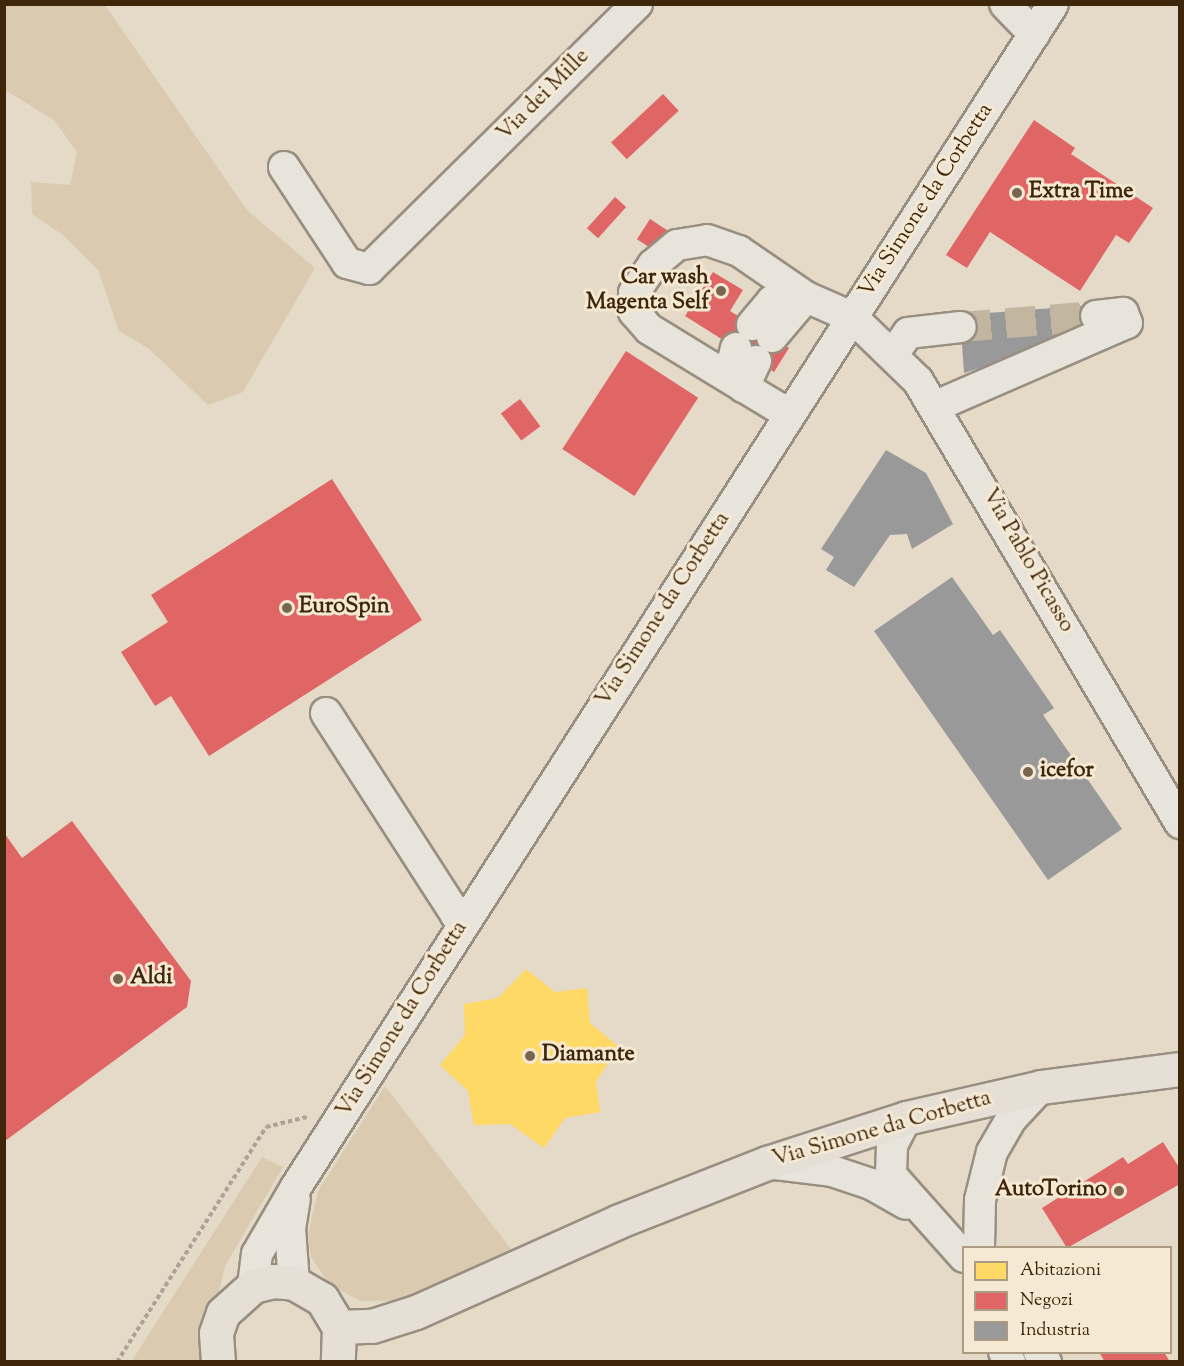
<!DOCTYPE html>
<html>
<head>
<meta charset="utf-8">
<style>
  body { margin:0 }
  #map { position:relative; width:1184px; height:1366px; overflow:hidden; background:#e4dac7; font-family:"Sorts Mill Goudy",serif }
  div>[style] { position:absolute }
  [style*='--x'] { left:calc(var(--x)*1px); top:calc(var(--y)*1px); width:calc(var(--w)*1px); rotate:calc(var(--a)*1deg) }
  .green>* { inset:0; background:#dacbb0 }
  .homes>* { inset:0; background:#ffd966 }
  .shops>* { inset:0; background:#e06666; transform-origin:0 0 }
  .industry>* { inset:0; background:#999 }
  .minor-tunnel>* { height:30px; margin-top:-15px; transform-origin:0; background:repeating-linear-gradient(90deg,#c3b6a1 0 30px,transparent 0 45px) }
  .path>* { height:4px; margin-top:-2px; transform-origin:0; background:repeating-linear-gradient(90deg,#a9a398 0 4.5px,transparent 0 7.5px) }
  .roads { filter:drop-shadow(2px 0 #988f81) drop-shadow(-2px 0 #988f81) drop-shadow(0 2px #988f81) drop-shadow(0 -2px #988f81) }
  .minor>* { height:30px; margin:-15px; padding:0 15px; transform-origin:15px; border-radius:15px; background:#e9e4db }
  .major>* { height:33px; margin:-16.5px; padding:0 16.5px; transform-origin:16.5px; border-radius:16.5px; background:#e5dfd5 }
  .dots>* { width:16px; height:16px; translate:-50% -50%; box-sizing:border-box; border:3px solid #f5e9d3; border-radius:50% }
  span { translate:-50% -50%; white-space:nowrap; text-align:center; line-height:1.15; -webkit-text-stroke:6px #f5e9d3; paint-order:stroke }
  .street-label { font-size:22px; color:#3e260b }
  .poi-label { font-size:22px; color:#3e260b; font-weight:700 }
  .left { translate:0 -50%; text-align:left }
  .right { translate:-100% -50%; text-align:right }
  .frame { position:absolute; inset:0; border:6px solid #3e260b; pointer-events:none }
  .legend { position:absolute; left:962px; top:1246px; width:210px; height:108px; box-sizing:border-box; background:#f5e9d3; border:2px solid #ac9b83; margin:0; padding:8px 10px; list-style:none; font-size:18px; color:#3e260b }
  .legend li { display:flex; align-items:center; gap:12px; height:30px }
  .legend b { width:30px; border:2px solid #ac9b83 }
</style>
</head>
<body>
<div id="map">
  <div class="green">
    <div style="clip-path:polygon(4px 5px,105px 5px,247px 210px,315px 268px,243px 392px,208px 405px,149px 349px,119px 331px,98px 270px,63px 235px,32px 214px,31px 182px,70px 185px,77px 152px,54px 120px,5px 90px)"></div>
    <div style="clip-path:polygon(385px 1086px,511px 1249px,406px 1301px,360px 1301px,329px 1284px,311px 1257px,308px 1235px,318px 1191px)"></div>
    <div style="clip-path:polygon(262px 1157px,283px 1167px,225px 1266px,202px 1361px,131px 1362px)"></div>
  </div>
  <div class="homes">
    <div style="clip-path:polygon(526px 969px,555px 992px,587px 988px,590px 1023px,619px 1047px,596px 1081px,600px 1112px,565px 1118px,544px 1148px,510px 1124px,474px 1125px,468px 1091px,440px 1065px,465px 1035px,464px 1004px,498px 998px)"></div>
  </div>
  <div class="shops">
    <div style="left:663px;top:94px;width:23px;height:71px;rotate:47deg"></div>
    <div style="clip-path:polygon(1034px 120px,1075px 148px,1071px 154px,1153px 208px,1129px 243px,1116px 235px,1080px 291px,990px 232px,967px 268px,946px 255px)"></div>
    <div style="left:615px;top:197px;width:15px;height:42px;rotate:42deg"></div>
    <div style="left:650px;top:219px;width:31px;height:24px;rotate:33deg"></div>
    <div style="clip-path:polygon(713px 272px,743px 290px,730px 311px,789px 348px,774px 372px,685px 316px)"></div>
    <div style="left:626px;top:351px;width:86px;height:117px;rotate:33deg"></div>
    <div style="left:520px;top:399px;width:34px;height:24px;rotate:53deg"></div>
    <div style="clip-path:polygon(332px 479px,422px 620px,209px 756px,171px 696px,155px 706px,121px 652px,168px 622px,151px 595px)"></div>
    <div style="clip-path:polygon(72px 821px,191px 981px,187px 1007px,5px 1141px,5px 834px,22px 858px)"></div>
    <div style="clip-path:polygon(1163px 1142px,1180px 1169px,1180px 1184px,1067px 1248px,1042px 1208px,1123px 1157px,1128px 1164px)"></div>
    <div style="clip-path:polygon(1099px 1352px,1164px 1352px,1170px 1362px,1105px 1362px)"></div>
  </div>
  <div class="industry">
    <div style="clip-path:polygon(1095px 305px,1097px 331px,964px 373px,960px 315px)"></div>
    <div style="clip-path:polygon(886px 450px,926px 473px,953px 524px,912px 549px,907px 534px,890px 535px,854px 587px,826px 570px,834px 557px,821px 549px)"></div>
    <div style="clip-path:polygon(952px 577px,993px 635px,1000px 630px,1054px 708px,1043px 715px,1122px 829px,1048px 880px,874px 631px)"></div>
  </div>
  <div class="minor-tunnel">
    <div style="--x:961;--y:327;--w:135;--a:-4.7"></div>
  </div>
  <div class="path">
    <div style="--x:117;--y:1362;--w:278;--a:-57.6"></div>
    <div style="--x:266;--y:1127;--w:42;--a:-13.7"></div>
  </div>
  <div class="roads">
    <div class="minor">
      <div style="--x:1005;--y:4;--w:42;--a:46"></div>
      <div style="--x:284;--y:167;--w:115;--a:56.7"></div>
      <div style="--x:347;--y:263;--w:23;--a:15"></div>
      <div style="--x:369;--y:269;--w:377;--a:-44.7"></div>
      <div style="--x:752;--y:325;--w:31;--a:-50"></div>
      <div style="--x:772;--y:301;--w:34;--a:-7"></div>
      <div style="--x:772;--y:337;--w:52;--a:-49.6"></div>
      <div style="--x:806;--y:297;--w:50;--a:23.5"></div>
      <div style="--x:852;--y:317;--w:92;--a:44.1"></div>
      <div style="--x:918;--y:381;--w:514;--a:59.34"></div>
      <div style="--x:736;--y:348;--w:12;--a:104"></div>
      <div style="--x:733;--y:360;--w:29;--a:68"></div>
      <div style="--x:893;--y:354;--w:26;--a:-54"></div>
      <div style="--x:908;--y:333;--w:53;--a:-6.5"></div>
      <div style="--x:756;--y:361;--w:29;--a:115"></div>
      <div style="--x:744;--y:387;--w:52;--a:31"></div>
      <div style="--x:744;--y:387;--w:111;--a:-148.6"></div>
      <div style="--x:649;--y:329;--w:23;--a:-131"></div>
      <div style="--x:634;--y:312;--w:19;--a:-90"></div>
      <div style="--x:634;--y:293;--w:34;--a:-56"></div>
      <div style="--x:653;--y:265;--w:31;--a:-40"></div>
      <div style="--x:677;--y:245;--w:30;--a:-9"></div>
      <div style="--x:707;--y:240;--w:34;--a:19"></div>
      <div style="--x:739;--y:251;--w:81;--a:34.5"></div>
      <div style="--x:936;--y:406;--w:208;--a:-23.5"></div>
      <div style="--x:1127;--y:323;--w:11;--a:-112"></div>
      <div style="--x:1123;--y:313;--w:27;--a:174"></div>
      <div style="--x:326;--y:713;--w:240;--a:57.2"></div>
      <div style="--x:456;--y:915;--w:11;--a:27"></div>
      <div style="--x:906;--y:1118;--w:30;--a:117"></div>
      <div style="--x:892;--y:1145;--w:30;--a:92"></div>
      <div style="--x:891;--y:1175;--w:110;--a:48.3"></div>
      <div style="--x:767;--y:1163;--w:65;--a:7"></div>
      <div style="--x:832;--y:1171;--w:41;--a:18.4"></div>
      <div style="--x:871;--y:1184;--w:40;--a:29.7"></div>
      <div style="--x:979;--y:1248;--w:48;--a:-88.8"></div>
      <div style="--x:980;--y:1200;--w:49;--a:-76"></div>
      <div style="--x:992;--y:1152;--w:39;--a:-60"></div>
      <div style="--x:1012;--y:1118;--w:42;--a:-46.9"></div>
      <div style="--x:294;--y:1283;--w:54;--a:-94.2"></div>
      <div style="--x:290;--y:1229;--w:30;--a:-81"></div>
      <div style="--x:253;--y:1286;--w:32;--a:-83"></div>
      <div style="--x:257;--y:1254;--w:78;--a:-59.8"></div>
      <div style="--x:296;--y:1187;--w:1404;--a:-57.38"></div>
      <div style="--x:1004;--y:1352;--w:12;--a:59"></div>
      <div style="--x:1039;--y:1352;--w:12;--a:55"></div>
    </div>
    <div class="major">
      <div style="--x:339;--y:1327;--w:33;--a:-2"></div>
      <div style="--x:372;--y:1326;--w:46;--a:-17.7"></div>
      <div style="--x:416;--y:1312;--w:222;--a:-24.1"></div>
      <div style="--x:619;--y:1221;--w:159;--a:-21.4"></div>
      <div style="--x:767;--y:1163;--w:146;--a:-17.9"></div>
      <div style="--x:906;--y:1118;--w:139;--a:-12.9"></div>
      <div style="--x:1041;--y:1087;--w:140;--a:-7.4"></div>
      <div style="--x:218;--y:1362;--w:29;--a:-94"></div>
      <div style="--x:216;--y:1333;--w:21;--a:-71"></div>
      <div style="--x:223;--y:1313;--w:40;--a:-42"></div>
      <div style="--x:253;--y:1286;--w:21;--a:-14"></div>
      <div style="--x:273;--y:1281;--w:21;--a:5"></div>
      <div style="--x:294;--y:1283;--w:32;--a:30"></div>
      <div style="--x:322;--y:1299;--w:33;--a:59"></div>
      <div style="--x:339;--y:1327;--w:35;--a:92"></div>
    </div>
  </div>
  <div class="dots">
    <div style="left:1017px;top:193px;background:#78654d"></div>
    <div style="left:721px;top:291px;background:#78654d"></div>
    <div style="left:287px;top:608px;background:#78654d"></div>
    <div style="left:1028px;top:772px;background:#78654d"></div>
    <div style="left:118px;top:979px;background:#78654d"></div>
    <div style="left:530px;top:1056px;background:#78654d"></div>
    <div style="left:1119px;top:1191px;background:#78654d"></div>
  </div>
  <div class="street-label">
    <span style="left:544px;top:96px;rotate:-45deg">Via dei Mille</span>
    <span style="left:927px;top:201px;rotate:-57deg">Via Simone da Corbetta</span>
    <span style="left:1027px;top:561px;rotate:60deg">Via Pablo Picasso</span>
    <span style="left:664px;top:610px;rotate:-57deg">Via Simone da Corbetta</span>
    <span style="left:403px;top:1020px;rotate:-58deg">Via Simone da Corbetta</span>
    <span style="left:882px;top:1130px;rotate:-16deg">Via Simone da Corbetta</span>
  </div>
  <div class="poi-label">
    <span class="left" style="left:1029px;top:193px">Extra Time</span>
    <span class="right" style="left:709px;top:291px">Car wash<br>Magenta Self</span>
    <span class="left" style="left:299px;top:608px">EuroSpin</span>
    <span class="left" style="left:1040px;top:772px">icefor</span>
    <span class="left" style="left:130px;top:979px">Aldi</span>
    <span class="left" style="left:542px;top:1056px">Diamante</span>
    <span class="right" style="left:1107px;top:1191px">AutoTorino</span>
  </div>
  <div class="frame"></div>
  <ul class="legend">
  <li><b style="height:16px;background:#ffd966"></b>Abitazioni</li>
  <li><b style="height:16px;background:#e06666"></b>Negozi</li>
  <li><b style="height:16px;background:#999"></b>Industria</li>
  </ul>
</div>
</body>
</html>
